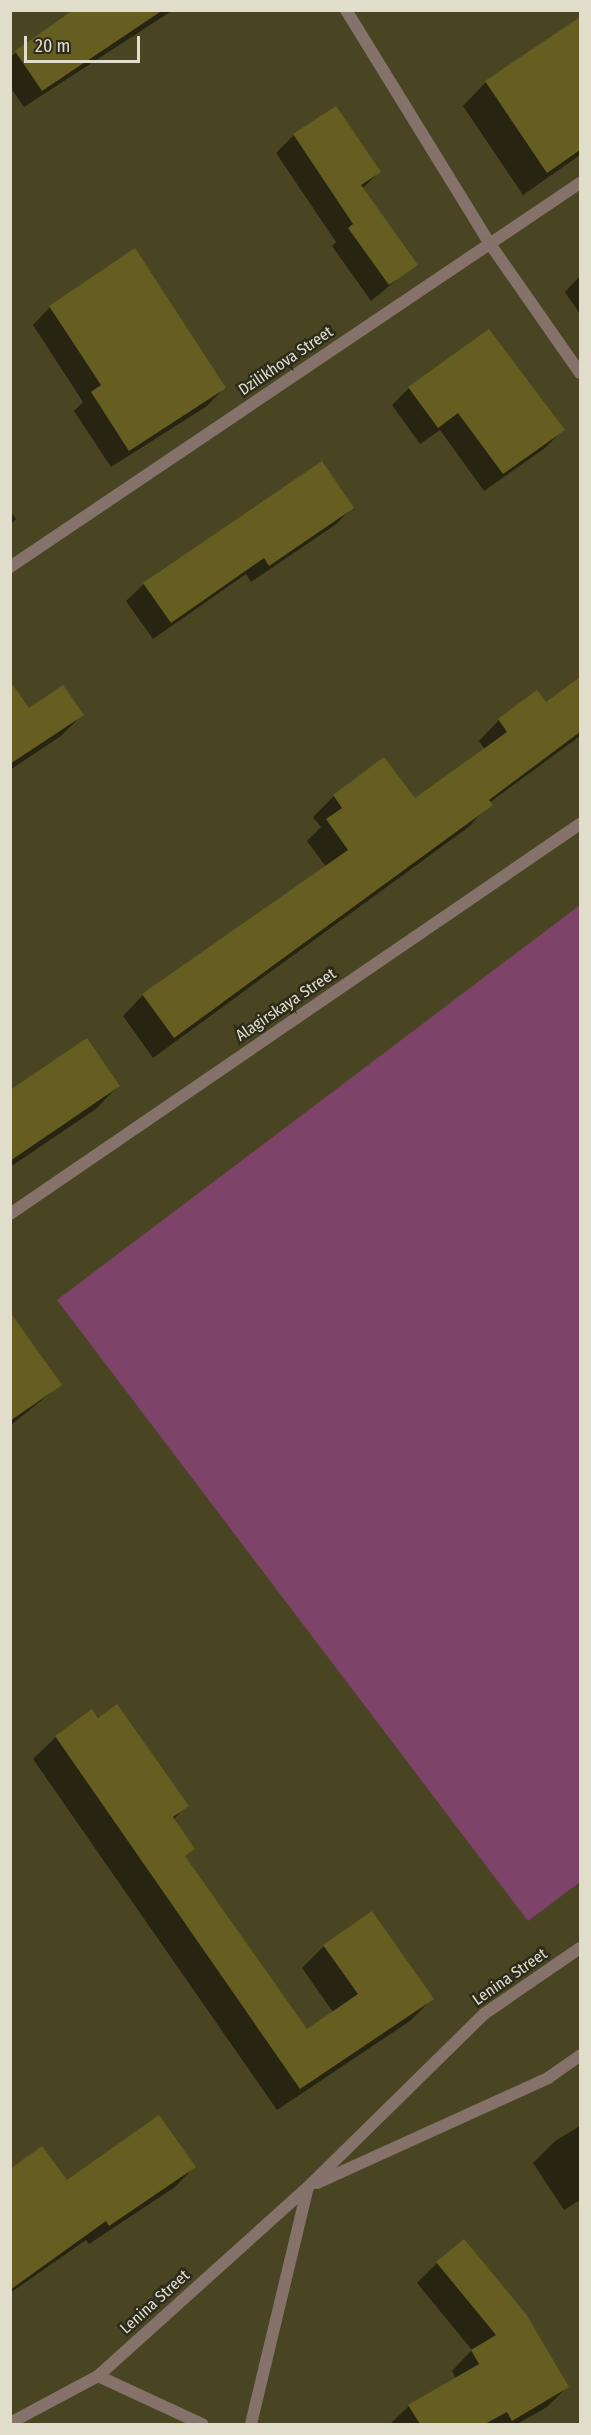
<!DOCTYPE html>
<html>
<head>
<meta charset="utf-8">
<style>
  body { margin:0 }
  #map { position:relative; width:591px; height:2435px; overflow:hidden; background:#494522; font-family:"Fira Sans Condensed",sans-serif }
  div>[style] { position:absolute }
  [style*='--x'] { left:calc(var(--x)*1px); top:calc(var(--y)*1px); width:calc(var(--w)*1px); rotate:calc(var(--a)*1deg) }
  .green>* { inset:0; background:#7d4368 }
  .shadow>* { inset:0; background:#0007 }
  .building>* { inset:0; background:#655e20 }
  .minor>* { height:12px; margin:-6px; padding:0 6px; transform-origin:6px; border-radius:6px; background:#84726b }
  .tertiary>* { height:12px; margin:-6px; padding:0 6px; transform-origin:6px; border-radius:6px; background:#84726b }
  span { translate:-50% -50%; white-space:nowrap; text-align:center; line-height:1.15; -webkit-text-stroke:5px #2d2b1b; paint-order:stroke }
  .street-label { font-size:16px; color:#e0deca }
  .frame { position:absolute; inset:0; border:12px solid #e0deca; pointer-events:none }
  .scale { position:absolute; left:24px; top:36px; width:116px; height:27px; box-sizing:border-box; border:3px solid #e0deca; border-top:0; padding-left:8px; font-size:18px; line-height:21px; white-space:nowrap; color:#e0deca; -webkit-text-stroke:4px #2d2b1b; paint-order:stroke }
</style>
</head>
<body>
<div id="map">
  <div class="green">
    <div style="clip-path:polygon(580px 905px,580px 1882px,528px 1921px,57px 1300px)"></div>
  </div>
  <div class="shadow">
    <div style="clip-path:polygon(88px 10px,173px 10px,24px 107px,10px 87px,10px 57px,56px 24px)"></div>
    <div style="clip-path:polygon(580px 19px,580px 155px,523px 195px,463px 106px,486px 82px)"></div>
    <div style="clip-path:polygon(294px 135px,379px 172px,362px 189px,416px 264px,371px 301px,332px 246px,336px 242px,276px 153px)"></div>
    <div style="clip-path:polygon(580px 276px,580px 314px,565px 292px)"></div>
    <div style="clip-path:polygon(50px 307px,224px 388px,207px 406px,111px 467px,74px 411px,83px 402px,33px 325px)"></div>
    <div style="clip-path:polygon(409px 388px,563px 430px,545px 448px,484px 491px,440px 430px,420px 444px,392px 405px)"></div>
    <div style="clip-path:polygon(321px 463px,352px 508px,335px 525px,251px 582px,246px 574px,153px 639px,126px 601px,144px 584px)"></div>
    <div style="clip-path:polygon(10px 511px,16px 519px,10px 525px)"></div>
    <div style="clip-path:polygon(580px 678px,580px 736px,489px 803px,470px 826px,153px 1058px,123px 1016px,143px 995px,326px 867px,307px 841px,321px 827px,313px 817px,334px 796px,384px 759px,415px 801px,485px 750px,479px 741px,499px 720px,545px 704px)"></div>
    <div style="clip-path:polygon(10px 684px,29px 710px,82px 715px,61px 736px,10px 770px)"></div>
    <div style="clip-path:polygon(118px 1086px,96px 1109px,10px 1167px,10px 1092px)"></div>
    <div style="clip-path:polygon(10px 1320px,60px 1385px,10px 1426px)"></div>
    <div style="clip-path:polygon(92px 1711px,187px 1805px,173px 1820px,193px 1849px,184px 1857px,307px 2031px,333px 2012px,302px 1968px,324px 1946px,432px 1999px,410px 2021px,277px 2110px,33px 1759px,56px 1737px)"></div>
    <div style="clip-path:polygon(580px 2126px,580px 2200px,564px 2210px,533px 2163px,555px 2141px)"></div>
    <div style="clip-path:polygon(194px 2167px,175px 2187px,89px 2244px,86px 2240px,10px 2293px,10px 2170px,67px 2182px)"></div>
    <div style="clip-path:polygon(437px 2263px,567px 2387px,547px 2407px,517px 2424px,390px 2424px,409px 2406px,456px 2379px,452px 2371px,472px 2350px,417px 2283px)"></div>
  </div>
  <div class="building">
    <div style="clip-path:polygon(73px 10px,163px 10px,42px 91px,15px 51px)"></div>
    <div style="clip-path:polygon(580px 17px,580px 150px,547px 173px,485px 81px)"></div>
    <div style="clip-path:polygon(336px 106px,381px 172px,361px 185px,418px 265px,389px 285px,348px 228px,353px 224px,293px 134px)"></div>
    <div style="clip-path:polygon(135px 248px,226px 388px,129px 451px,91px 392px,101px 385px,49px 306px)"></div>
    <div style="clip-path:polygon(489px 329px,565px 430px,503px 474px,458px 413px,438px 428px,408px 387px)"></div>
    <div style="clip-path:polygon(322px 461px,354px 508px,269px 566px,264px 558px,171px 623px,143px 583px)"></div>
    <div style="clip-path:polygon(580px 677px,580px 732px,489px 800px,493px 805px,174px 1038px,142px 994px,348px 850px,326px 819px,342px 808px,333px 795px,384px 757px,415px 798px,507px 732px,498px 719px,537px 690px,546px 702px)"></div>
    <div style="clip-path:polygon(10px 681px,29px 708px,63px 685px,84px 715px,10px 764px)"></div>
    <div style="clip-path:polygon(87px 1038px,120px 1086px,10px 1161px,10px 1090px)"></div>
    <div style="clip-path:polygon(10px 1312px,62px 1385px,10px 1421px)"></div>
    <div style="clip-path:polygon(117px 1704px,189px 1806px,173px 1817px,195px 1849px,185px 1856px,307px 2029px,358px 1994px,323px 1945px,372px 1911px,434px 1999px,300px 2089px,55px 1736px,92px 1709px,98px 1718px)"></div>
    <div style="clip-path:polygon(159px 2115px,196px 2167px,109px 2226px,106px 2221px,10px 2290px,10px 2169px,42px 2146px,67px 2180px)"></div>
    <div style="clip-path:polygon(464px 2239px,526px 2314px,569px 2387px,512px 2421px,507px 2412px,485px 2424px,420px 2424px,408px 2405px,479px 2364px,471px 2350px,496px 2335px,436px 2262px)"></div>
  </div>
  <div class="minor">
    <div style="--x:346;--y:10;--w:275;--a:58.4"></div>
    <div style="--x:490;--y:244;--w:157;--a:55.1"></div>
    <div style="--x:10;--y:567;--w:687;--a:-33.97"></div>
    <div style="--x:10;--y:1214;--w:691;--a:-34.38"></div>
    <div style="--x:98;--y:2376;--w:115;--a:24.8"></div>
  </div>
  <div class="tertiary">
    <div style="--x:317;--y:2183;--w:254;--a:-24.4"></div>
    <div style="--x:548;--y:2078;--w:39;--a:-35"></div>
    <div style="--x:10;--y:2423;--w:100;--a:-28.1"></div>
    <div style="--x:98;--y:2376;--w:283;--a:-42"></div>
    <div style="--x:308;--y:2187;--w:247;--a:-44.5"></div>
    <div style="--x:484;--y:2014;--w:116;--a:-34.5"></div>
    <div style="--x:251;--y:2424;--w:244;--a:-76.5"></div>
  </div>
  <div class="street-label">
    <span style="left:286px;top:361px;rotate:-34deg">Dzilikhova Street</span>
    <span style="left:286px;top:1005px;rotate:-34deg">Alagirskaya Street</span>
    <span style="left:510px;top:1977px;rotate:-35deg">Lenina Street</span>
    <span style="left:155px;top:2302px;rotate:-42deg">Lenina Street</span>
  </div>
  <div class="frame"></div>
  <div class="scale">20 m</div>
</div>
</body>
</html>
